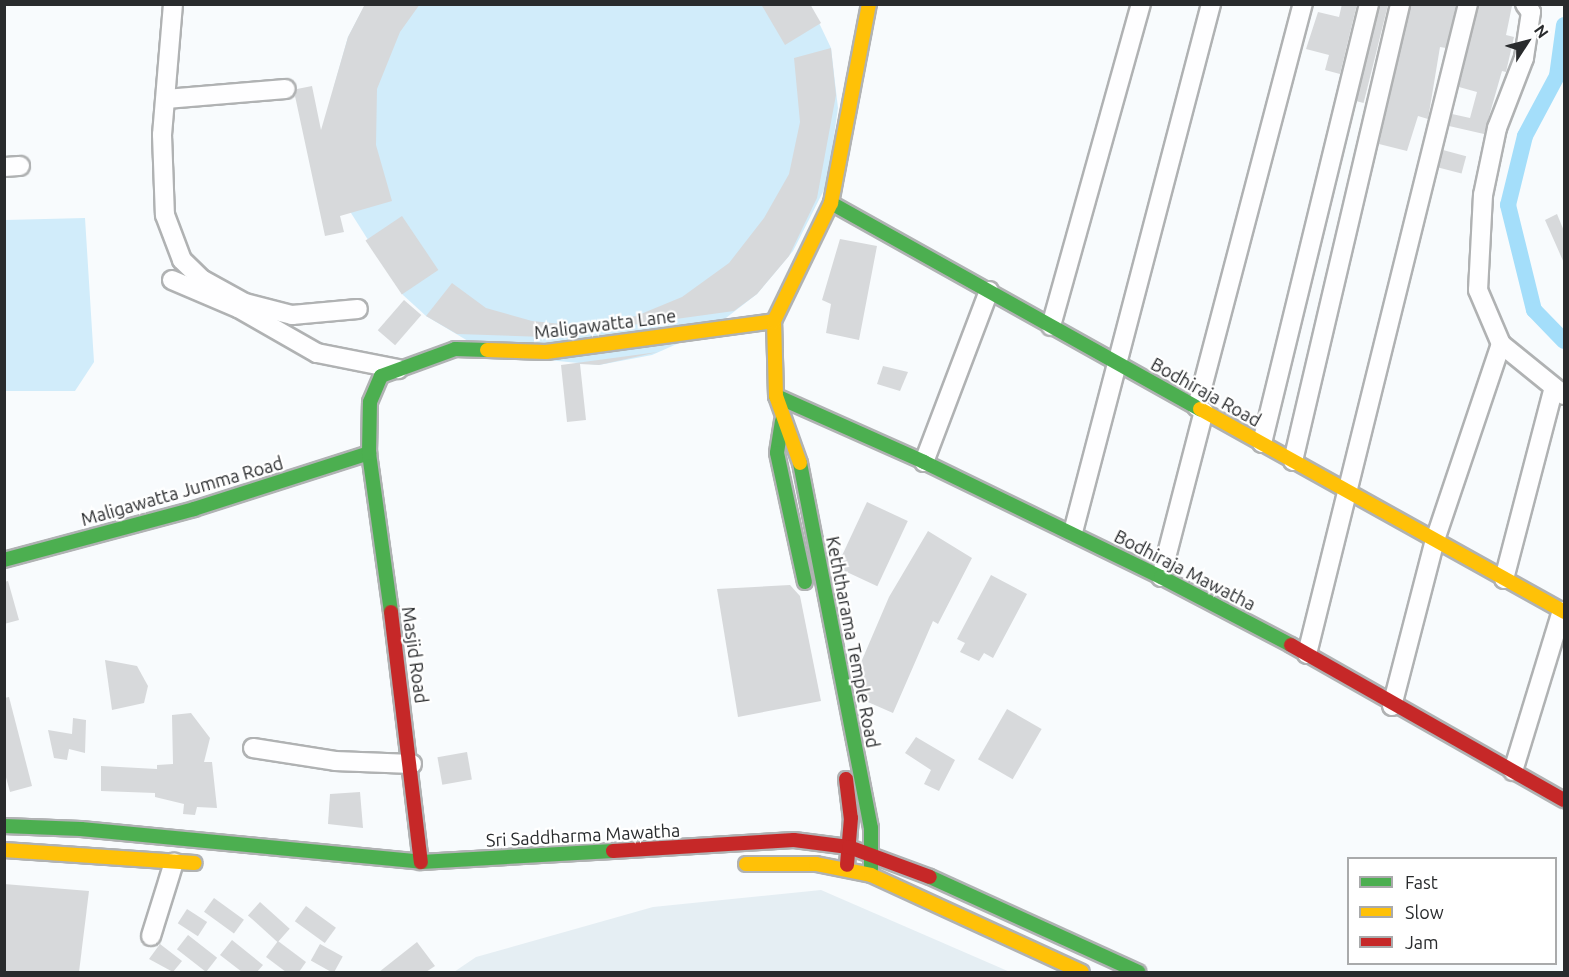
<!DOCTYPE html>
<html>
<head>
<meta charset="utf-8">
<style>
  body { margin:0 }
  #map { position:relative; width:1569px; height:977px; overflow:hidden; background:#f8fbfd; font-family:Ubuntu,sans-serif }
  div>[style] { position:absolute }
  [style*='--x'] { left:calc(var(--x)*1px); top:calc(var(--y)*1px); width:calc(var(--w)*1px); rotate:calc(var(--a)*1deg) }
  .built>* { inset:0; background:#e5eef3 }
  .green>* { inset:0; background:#d1ecfa }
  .canal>* { height:16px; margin:-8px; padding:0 8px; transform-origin:8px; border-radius:8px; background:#a4defa }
  .building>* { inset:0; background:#d7d9db; transform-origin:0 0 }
  .roads { filter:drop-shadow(2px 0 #b0b2b3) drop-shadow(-2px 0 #b0b2b3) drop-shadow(0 2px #b0b2b3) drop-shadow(0 -2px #b0b2b3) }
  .street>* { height:18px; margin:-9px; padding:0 9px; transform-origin:9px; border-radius:9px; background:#fefeff }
  .fast>* { height:14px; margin:-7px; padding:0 7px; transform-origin:7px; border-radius:7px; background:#4caf50 }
  .slow>* { height:14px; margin:-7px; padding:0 7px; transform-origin:7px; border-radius:7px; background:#ffc107 }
  .jam>* { height:14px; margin:-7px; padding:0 7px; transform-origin:7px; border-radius:7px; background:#c62828 }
  span { translate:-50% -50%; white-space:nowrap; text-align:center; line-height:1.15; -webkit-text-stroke:4.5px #fff; paint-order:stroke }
  .street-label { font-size:18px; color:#292b2d }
  .frame { position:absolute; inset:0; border:6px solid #292b2d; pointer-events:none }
  .legend { position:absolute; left:1347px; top:857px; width:210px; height:108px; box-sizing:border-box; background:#fff; border:2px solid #a9aaab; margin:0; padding:8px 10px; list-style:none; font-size:18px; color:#292b2d }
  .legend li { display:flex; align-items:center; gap:12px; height:30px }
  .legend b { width:30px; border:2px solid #a9aaab }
  .north { position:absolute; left:1497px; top:12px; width:60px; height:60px; -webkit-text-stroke:4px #fff; paint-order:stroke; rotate:54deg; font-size:16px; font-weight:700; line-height:24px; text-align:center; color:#292b2d }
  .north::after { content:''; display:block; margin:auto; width:21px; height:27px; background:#292b2d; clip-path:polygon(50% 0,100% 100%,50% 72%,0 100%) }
</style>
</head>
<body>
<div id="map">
  <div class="built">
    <div style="clip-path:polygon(821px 890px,1010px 972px,454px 972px,476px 957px,653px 907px)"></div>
  </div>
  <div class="green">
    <div style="clip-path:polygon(810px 4px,831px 48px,838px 108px,827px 184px,793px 251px,757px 294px,713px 328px,652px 355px,599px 365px,517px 357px,468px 341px,426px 316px,403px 295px,351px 213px,338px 163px,333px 90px,348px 37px,365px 5px)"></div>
    <div style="clip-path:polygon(85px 218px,94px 362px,75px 391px,5px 391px,5px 220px)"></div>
  </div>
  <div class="canal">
    <div style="--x:1564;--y:25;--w:51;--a:97.8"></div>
    <div style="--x:1557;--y:76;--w:68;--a:118.1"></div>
    <div style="--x:1525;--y:136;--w:71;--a:103.8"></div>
    <div style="--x:1508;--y:205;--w:108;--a:76.1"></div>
    <div style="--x:1534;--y:310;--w:43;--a:45.9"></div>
  </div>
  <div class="building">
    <div style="clip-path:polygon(365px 4px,420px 4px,400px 32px,377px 89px,376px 145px,392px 201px,340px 216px,344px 232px,325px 236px,295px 96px,297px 89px,312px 86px,321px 130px,348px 37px)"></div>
    <div style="clip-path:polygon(761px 4px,810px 4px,821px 23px,785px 45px)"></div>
    <div style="clip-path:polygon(1342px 4px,1357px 4px,1340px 74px,1325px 70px,1329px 55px,1306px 49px,1318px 12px,1339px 17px)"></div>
    <div style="left:1380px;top:4px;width:8px;height:100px;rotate:14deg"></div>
    <div style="clip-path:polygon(1411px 4px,1456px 5px,1446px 48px,1440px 47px,1428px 119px,1418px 116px,1407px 151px,1379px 144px)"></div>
    <div style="clip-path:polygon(1479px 4px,1512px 6px,1506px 35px,1514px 37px,1506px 72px,1502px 71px,1484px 134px,1449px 126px,1452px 114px,1470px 118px,1477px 92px,1459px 87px)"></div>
    <div style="clip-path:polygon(831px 48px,836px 95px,817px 198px,789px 256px,757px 294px,734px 311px,545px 337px,457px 334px,426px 316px,452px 283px,486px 308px,532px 321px,582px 326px,636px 316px,682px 297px,729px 263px,764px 218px,789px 174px,800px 122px,794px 58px)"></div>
    <div style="left:1443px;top:150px;width:24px;height:18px;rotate:15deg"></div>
    <div style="clip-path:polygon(1557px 214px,1564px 231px,1564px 263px,1545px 220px)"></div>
    <div style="left:402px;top:216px;width:65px;height:44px;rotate:56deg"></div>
    <div style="clip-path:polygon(840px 239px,877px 246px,859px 340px,826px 333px,831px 304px,822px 300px)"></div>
    <div style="left:404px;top:300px;width:23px;height:40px;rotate:41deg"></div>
    <div style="clip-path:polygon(658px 352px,599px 365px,580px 364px,586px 420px,567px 422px,561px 365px)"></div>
    <div style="clip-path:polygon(883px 366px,908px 372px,900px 391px,877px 384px)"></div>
    <div style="left:867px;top:502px;width:45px;height:72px;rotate:25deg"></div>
    <div style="clip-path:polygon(928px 531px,972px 558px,938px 624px,933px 621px,893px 713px,861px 699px,856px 674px,889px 597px)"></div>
    <div style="clip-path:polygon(991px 575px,1027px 594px,993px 658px,984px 653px,979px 661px,960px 652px,965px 643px,957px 639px)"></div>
    <div style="clip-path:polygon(8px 581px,19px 620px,4px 624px,4px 582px)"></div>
    <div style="clip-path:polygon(790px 585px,800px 596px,821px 701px,738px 717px,717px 589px)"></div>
    <div style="clip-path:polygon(105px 660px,137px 666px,148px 686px,144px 703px,112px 710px)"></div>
    <div style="clip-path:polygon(9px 697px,32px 786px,10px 792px,4px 770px,4px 698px)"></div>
    <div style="left:1007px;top:709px;width:40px;height:58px;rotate:30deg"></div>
    <div style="clip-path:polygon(191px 713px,210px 738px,204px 762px,212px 762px,217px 808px,197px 807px,195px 815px,183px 814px,184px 804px,155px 797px,155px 793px,101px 791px,101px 766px,157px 769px,157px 765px,173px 764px,172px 715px)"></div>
    <div style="clip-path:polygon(73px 718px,86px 720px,85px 753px,69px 749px,67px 760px,54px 758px,48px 730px,72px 734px)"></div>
    <div style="clip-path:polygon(916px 737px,955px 760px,939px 791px,924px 784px,931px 770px,905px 753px)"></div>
    <div style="left:467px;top:752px;width:28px;height:30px;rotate:80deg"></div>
    <div style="clip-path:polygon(360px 792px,363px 828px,328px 824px,330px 794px)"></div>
    <div style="clip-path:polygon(4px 884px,89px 891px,79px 972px,4px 972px)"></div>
    <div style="left:214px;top:898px;width:37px;height:17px;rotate:36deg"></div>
    <div style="left:260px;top:902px;width:40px;height:18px;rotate:42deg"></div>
    <div style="left:306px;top:906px;width:37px;height:19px;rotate:36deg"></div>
    <div style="left:187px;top:909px;width:24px;height:17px;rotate:33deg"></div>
    <div style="left:188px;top:935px;width:37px;height:18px;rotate:38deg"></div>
    <div style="clip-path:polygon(232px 940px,263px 965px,257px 972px,242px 972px,220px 955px)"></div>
    <div style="clip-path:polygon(278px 941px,306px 962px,299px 972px,286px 972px,266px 957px)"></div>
    <div style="clip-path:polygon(417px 942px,435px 966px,426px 972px,379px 972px)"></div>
    <div style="clip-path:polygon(160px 944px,182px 961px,173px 972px,149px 959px)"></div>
    <div style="left:320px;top:944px;width:26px;height:19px;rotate:29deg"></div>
  </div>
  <div class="roads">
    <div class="street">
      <div style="--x:173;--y:4;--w:131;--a:94.8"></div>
      <div style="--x:162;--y:135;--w:80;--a:87.9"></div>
      <div style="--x:165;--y:215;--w:48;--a:69.3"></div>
      <div style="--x:182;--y:260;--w:29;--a:44"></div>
      <div style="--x:203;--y:280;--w:48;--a:28.7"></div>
      <div style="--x:245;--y:303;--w:49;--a:14.3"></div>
      <div style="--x:292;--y:315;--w:66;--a:-5.2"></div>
      <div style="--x:1525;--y:4;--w:10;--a:53"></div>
      <div style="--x:1531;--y:12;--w:47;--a:98.7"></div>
      <div style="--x:1524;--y:58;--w:75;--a:111.1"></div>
      <div style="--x:1497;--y:128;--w:68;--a:101.8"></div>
      <div style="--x:1483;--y:195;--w:95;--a:93"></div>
      <div style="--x:1478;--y:290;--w:59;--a:66.9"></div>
      <div style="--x:1501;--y:344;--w:81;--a:39"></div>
      <div style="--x:166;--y:99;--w:120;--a:-4.8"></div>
      <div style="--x:4;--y:167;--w:16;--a:-4"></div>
      <div style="--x:172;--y:280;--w:72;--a:23"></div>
      <div style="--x:238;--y:308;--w:91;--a:29.7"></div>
      <div style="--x:317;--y:353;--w:83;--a:11.2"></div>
      <div style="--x:1051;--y:326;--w:334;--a:-74.4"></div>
      <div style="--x:1197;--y:407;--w:417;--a:-75.3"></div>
      <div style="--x:1262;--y:443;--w:452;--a:-76.3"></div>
      <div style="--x:1293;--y:461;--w:469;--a:-76.8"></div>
      <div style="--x:924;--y:462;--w:183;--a:-69.2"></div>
      <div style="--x:1073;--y:532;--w:546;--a:-75.35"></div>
      <div style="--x:1161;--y:577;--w:171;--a:-75.5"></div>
      <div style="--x:1504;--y:579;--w:198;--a:-75.4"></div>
      <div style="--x:1307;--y:654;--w:670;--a:-76.09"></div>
      <div style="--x:1392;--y:706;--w:171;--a:-75.5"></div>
      <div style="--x:1435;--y:540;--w:207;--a:-71.4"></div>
      <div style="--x:253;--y:748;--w:83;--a:9"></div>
      <div style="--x:335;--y:761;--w:77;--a:2.2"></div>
      <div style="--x:1513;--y:771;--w:167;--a:-73"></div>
      <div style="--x:151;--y:936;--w:77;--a:-72.7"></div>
    </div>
    <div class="fast">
      <div style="--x:831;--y:203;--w:423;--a:29.2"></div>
      <div style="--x:776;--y:396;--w:162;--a:24"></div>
      <div style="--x:924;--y:462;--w:263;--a:25.9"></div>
      <div style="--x:1161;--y:577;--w:147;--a:27.6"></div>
      <div style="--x:782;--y:421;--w:32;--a:99"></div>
      <div style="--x:777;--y:453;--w:132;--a:77.8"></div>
      <div style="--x:800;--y:463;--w:372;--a:79"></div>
      <div style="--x:871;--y:828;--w:41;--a:90"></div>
      <div style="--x:4;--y:560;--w:197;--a:-15"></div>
      <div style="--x:194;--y:509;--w:184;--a:-17.7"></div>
      <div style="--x:391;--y:612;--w:161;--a:-97.9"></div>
      <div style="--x:369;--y:453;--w:51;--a:-88.9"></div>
      <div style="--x:370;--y:402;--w:28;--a:-67"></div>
      <div style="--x:381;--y:376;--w:79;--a:-20"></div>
      <div style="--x:455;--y:349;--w:32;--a:2"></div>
      <div style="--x:4;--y:826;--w:77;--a:2.2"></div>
      <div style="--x:81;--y:829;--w:342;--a:5.5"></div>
      <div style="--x:421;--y:862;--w:192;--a:-3.3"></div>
      <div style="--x:930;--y:877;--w:229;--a:24.5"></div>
    </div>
    <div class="slow">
      <div style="--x:487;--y:350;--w:59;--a:1.9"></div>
      <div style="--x:546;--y:352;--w:230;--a:-7.7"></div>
      <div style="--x:1200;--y:409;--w:417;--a:29.1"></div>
      <div style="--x:800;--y:463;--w:71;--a:-109.7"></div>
      <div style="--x:776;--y:396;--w:75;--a:-91.5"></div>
      <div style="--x:774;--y:321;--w:131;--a:-64.2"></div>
      <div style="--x:831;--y:203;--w:203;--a:-79.2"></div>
      <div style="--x:4;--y:850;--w:191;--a:3.9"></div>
      <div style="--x:746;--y:864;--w:70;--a:0"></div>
      <div style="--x:816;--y:864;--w:56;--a:11.3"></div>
      <div style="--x:871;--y:875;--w:232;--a:24.7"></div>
    </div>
    <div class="jam">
      <div style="--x:391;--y:612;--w:252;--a:83.2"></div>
      <div style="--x:1291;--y:645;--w:314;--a:29.6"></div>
      <div style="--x:846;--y:779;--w:39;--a:83"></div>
      <div style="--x:851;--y:818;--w:47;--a:94.9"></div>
      <div style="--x:613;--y:851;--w:181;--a:-3.5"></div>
      <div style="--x:794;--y:840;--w:55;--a:7.3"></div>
      <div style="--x:849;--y:847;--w:86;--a:20.3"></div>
    </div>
  </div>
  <div class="street-label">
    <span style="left:605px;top:324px;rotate:-7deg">Maligawatta Lane</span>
    <span style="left:1206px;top:392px;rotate:29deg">Bodhiraja Road</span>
    <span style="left:182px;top:491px;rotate:-16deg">Maligawatta Jumma Road</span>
    <span style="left:1185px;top:570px;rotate:27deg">Bodhiraja Mawatha</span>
    <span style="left:853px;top:642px;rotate:79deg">Keththarama Temple Road</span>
    <span style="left:415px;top:655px;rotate:82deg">Masjid Road</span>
    <span style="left:583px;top:835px;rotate:-3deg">Sri Saddharma Mawatha</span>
  </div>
  <div class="frame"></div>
  <ul class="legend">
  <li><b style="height:8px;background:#4caf50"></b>Fast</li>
  <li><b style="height:8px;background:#ffc107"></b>Slow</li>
  <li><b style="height:8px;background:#c62828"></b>Jam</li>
  </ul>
  <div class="north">N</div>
</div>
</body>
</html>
